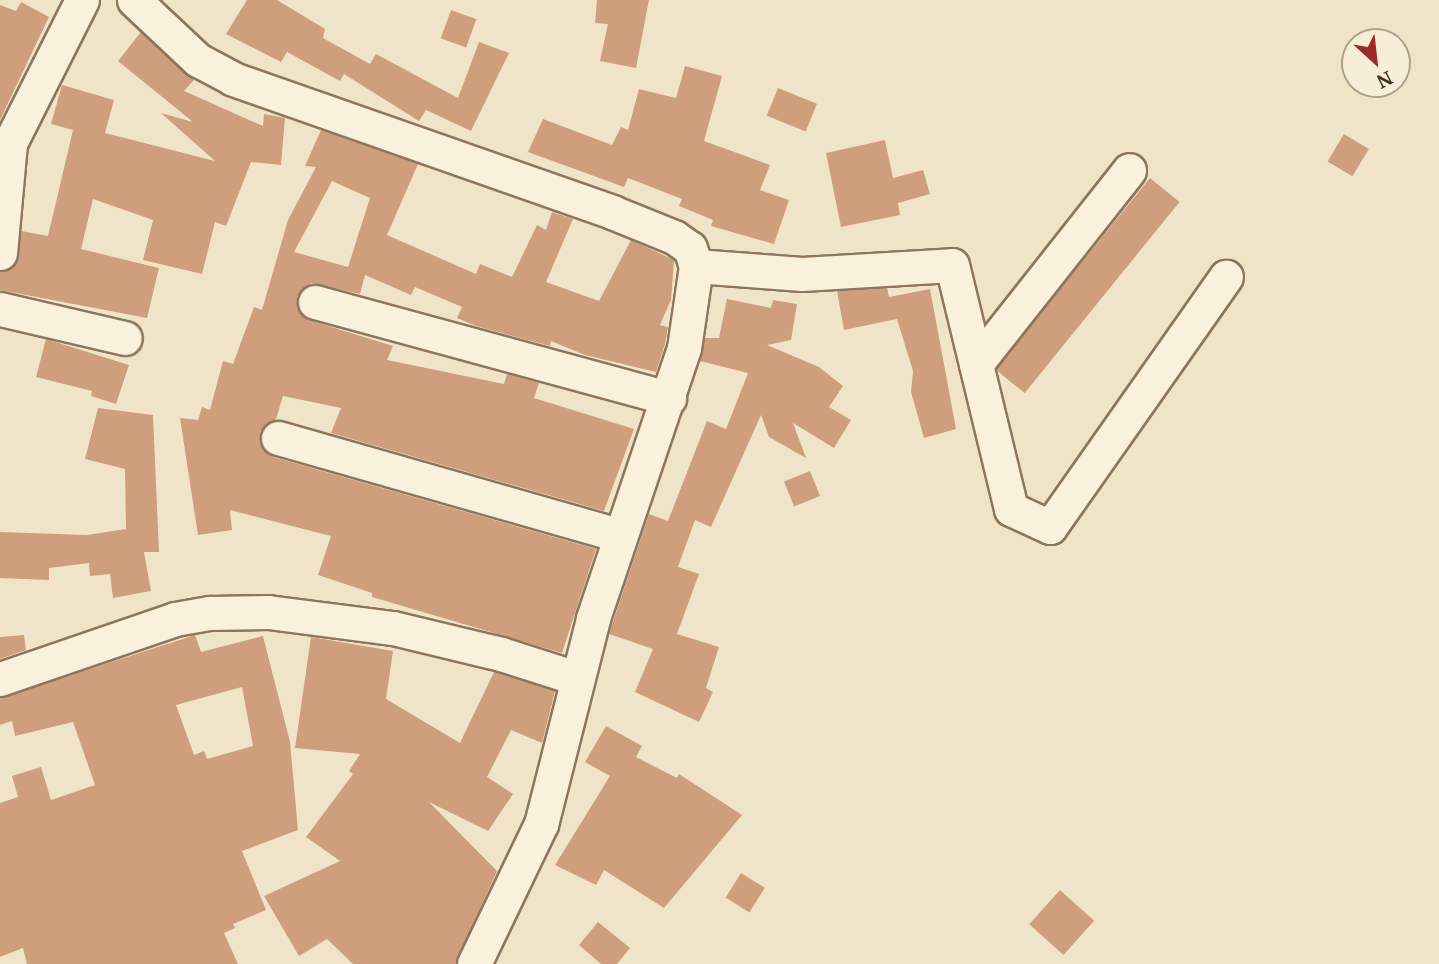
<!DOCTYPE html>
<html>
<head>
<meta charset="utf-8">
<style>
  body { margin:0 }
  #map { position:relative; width:1439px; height:964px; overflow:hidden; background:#f0e4c8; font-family:"Noto Serif",serif }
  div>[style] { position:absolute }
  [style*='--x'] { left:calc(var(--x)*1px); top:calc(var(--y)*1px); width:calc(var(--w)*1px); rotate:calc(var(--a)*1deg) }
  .building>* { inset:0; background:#cf9f7d; transform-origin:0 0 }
  .roads { filter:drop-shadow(2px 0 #8d765c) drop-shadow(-2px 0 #8d765c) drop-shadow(0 2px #8d765c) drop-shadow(0 -2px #8d765c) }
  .minor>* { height:33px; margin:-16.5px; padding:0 16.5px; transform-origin:16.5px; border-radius:16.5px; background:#faf1dc }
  span { translate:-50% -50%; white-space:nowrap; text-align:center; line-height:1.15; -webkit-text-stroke:6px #f7eed8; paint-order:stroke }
  .north { position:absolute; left:1341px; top:28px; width:70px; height:70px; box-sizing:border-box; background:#f7eed8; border:2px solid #ada18e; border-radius:50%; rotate:153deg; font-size:19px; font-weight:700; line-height:28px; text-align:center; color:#3d2e20 }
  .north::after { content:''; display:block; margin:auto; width:24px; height:32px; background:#9e2a2b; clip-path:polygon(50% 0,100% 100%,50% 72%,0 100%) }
</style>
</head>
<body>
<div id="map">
  <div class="building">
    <div style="clip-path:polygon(247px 0,277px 0,325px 29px,323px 38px,370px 64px,376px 54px,458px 98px,479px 42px,509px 53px,471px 131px,426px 110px,419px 121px,344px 74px,340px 81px,287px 52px,281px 62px,226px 34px)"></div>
    <div style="clip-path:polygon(597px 0,649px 0,636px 68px,600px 61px,608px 24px,595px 23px)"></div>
    <div style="clip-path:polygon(21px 2px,49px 17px,0 120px,0 5px,16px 11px)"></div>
    <div style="left:451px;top:10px;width:27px;height:30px;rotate:20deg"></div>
    <div style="clip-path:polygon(141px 32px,194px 80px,184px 91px,263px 126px,264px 114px,285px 118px,281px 165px,251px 162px,226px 226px,215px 222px,202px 274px,143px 260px,153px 220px,93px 199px,81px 249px,159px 268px,147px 318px,0 290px,0 272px,16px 263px,21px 231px,48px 236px,73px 130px,51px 124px,62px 85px,114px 100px,105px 133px,215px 161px,161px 113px,193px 122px,118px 61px)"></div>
    <div style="clip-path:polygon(685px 66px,722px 76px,704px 141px,770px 165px,760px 190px,789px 200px,774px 244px,711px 226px,713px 220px,679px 206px,682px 199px,628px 178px,624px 187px,528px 152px,543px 119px,612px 145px,621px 127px,628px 130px,639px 89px,676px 98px)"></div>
    <div style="left:778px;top:88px;width:42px;height:30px;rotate:22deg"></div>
    <div style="clip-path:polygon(evenodd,321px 130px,418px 164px,387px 235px,476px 274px,480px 264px,512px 277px,537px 225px,546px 230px,552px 212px,573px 219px,546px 282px,599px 301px,631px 240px,674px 260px,671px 300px,660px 325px,668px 327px,665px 344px,656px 372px,585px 355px,551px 341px,550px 346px,476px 326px,457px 318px,462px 307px,415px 287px,411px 295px,365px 275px,360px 294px,311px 283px,297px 296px,297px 308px,309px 320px,393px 346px,387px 360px,504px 384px,507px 374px,539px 383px,534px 398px,634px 429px,604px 511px,331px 433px,341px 408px,283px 396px,276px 419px,260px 432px,260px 443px,273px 457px,596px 549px,562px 653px,372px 597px,372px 593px,318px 575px,331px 536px,230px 510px,232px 530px,198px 535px,180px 418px,198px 420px,202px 407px,210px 410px,223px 361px,233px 364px,254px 307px,262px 310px,288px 220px,316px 167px,305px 166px,321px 130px,332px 181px,370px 198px,348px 267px,294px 252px,332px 181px)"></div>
    <div style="left:1344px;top:134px;width:29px;height:32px;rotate:31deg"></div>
    <div style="clip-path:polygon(885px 140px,893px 178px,923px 170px,930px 194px,898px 203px,900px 215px,841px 227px,826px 153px)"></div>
    <div style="left:1150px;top:178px;width:38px;height:246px;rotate:39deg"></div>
    <div style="clip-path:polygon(887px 288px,889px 297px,930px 289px,956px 429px,924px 438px,911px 392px,913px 371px,897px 319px,844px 330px,837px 291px)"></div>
    <div style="clip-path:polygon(727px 299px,771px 308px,773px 300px,797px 304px,791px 340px,767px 345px,819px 367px,843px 386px,829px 407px,851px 420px,834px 448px,793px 423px,806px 458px,769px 437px,761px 415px,711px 527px,695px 520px,678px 567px,699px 574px,677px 634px,719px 647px,706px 688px,713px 692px,699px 722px,635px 692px,653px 649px,609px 634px,649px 514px,668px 521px,707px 421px,726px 429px,748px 373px,700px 361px,705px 338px,719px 338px)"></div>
    <div style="clip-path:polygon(46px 339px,129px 365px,116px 404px,91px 396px,92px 391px,36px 377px)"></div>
    <div style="clip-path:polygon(98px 408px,153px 415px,159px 552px,144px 552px,151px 591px,113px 598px,110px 574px,90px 576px,89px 563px,49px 568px,49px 580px,0 578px,0 532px,87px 535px,126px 529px,125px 469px,85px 459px)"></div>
    <div style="left:810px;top:471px;width:27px;height:28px;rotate:68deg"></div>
    <div style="clip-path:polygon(24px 635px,26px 650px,0 659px,0 637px)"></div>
    <div style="clip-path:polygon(evenodd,195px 635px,201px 652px,263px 636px,290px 742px,298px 830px,242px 851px,266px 910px,233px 924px,235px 928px,224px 933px,238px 964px,27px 964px,23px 948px,0 957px,0 803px,18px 797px,12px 776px,41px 767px,51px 800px,95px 785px,73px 722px,15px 736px,12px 721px,0 725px,0 698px,195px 635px,242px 687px,253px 746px,207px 759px,204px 751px,194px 755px,176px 705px,242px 687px)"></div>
    <div style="clip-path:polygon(311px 637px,393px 651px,386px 699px,460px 743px,494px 672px,555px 691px,542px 743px,511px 730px,487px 777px,513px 794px,488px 831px,429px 802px,497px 871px,455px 964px,353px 964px,327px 939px,299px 956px,264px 896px,340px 861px,306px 837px,353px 774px,349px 771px,360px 754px,295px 748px)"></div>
    <div style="clip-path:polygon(606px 726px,642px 746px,636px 757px,677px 778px,679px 774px,742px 815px,664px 908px,604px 870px,596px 885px,555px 865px,610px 776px,585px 762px)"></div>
    <div style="left:741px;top:873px;width:28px;height:29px;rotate:32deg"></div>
    <div style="left:1060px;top:890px;width:46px;height:46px;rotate:42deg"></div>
    <div style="clip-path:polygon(598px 922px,630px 948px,617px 964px,601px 964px,579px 945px)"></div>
  </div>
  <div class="roads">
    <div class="minor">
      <div style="--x:134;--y:0;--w:88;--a:43.2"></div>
      <div style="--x:198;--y:60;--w:40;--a:28"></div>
      <div style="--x:233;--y:79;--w:402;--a:19.3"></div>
      <div style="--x:612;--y:212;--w:67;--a:22"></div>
      <div style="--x:674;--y:237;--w:19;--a:35"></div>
      <div style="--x:690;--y:248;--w:19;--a:72"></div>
      <div style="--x:696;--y:266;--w:83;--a:98.3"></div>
      <div style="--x:684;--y:348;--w:286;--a:108.6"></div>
      <div style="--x:593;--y:619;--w:211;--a:104.2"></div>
      <div style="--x:541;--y:824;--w:155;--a:115.6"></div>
      <div style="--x:0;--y:253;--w:110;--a:-84.8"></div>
      <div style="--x:10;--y:143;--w:160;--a:-63.3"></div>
      <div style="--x:696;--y:266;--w:106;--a:4.3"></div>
      <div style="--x:802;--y:274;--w:150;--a:-3.4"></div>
      <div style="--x:952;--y:265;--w:251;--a:76.4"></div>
      <div style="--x:1011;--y:509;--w:43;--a:24.8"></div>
      <div style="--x:1050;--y:527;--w:306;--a:-54.9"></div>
      <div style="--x:315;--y:302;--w:367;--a:15.2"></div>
      <div style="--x:0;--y:309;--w:128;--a:13.1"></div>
      <div style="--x:976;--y:364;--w:247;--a:-51.7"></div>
      <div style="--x:278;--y:438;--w:354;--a:15.9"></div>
      <div style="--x:0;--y:679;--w:185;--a:-18.9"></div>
      <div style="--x:175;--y:619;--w:36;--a:-10"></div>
      <div style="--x:210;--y:613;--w:58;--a:-1"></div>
      <div style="--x:268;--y:612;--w:126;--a:7.3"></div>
      <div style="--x:393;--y:628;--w:111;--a:13.5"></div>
      <div style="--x:501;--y:654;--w:79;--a:17.7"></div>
    </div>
  </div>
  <div class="north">N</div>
</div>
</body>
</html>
